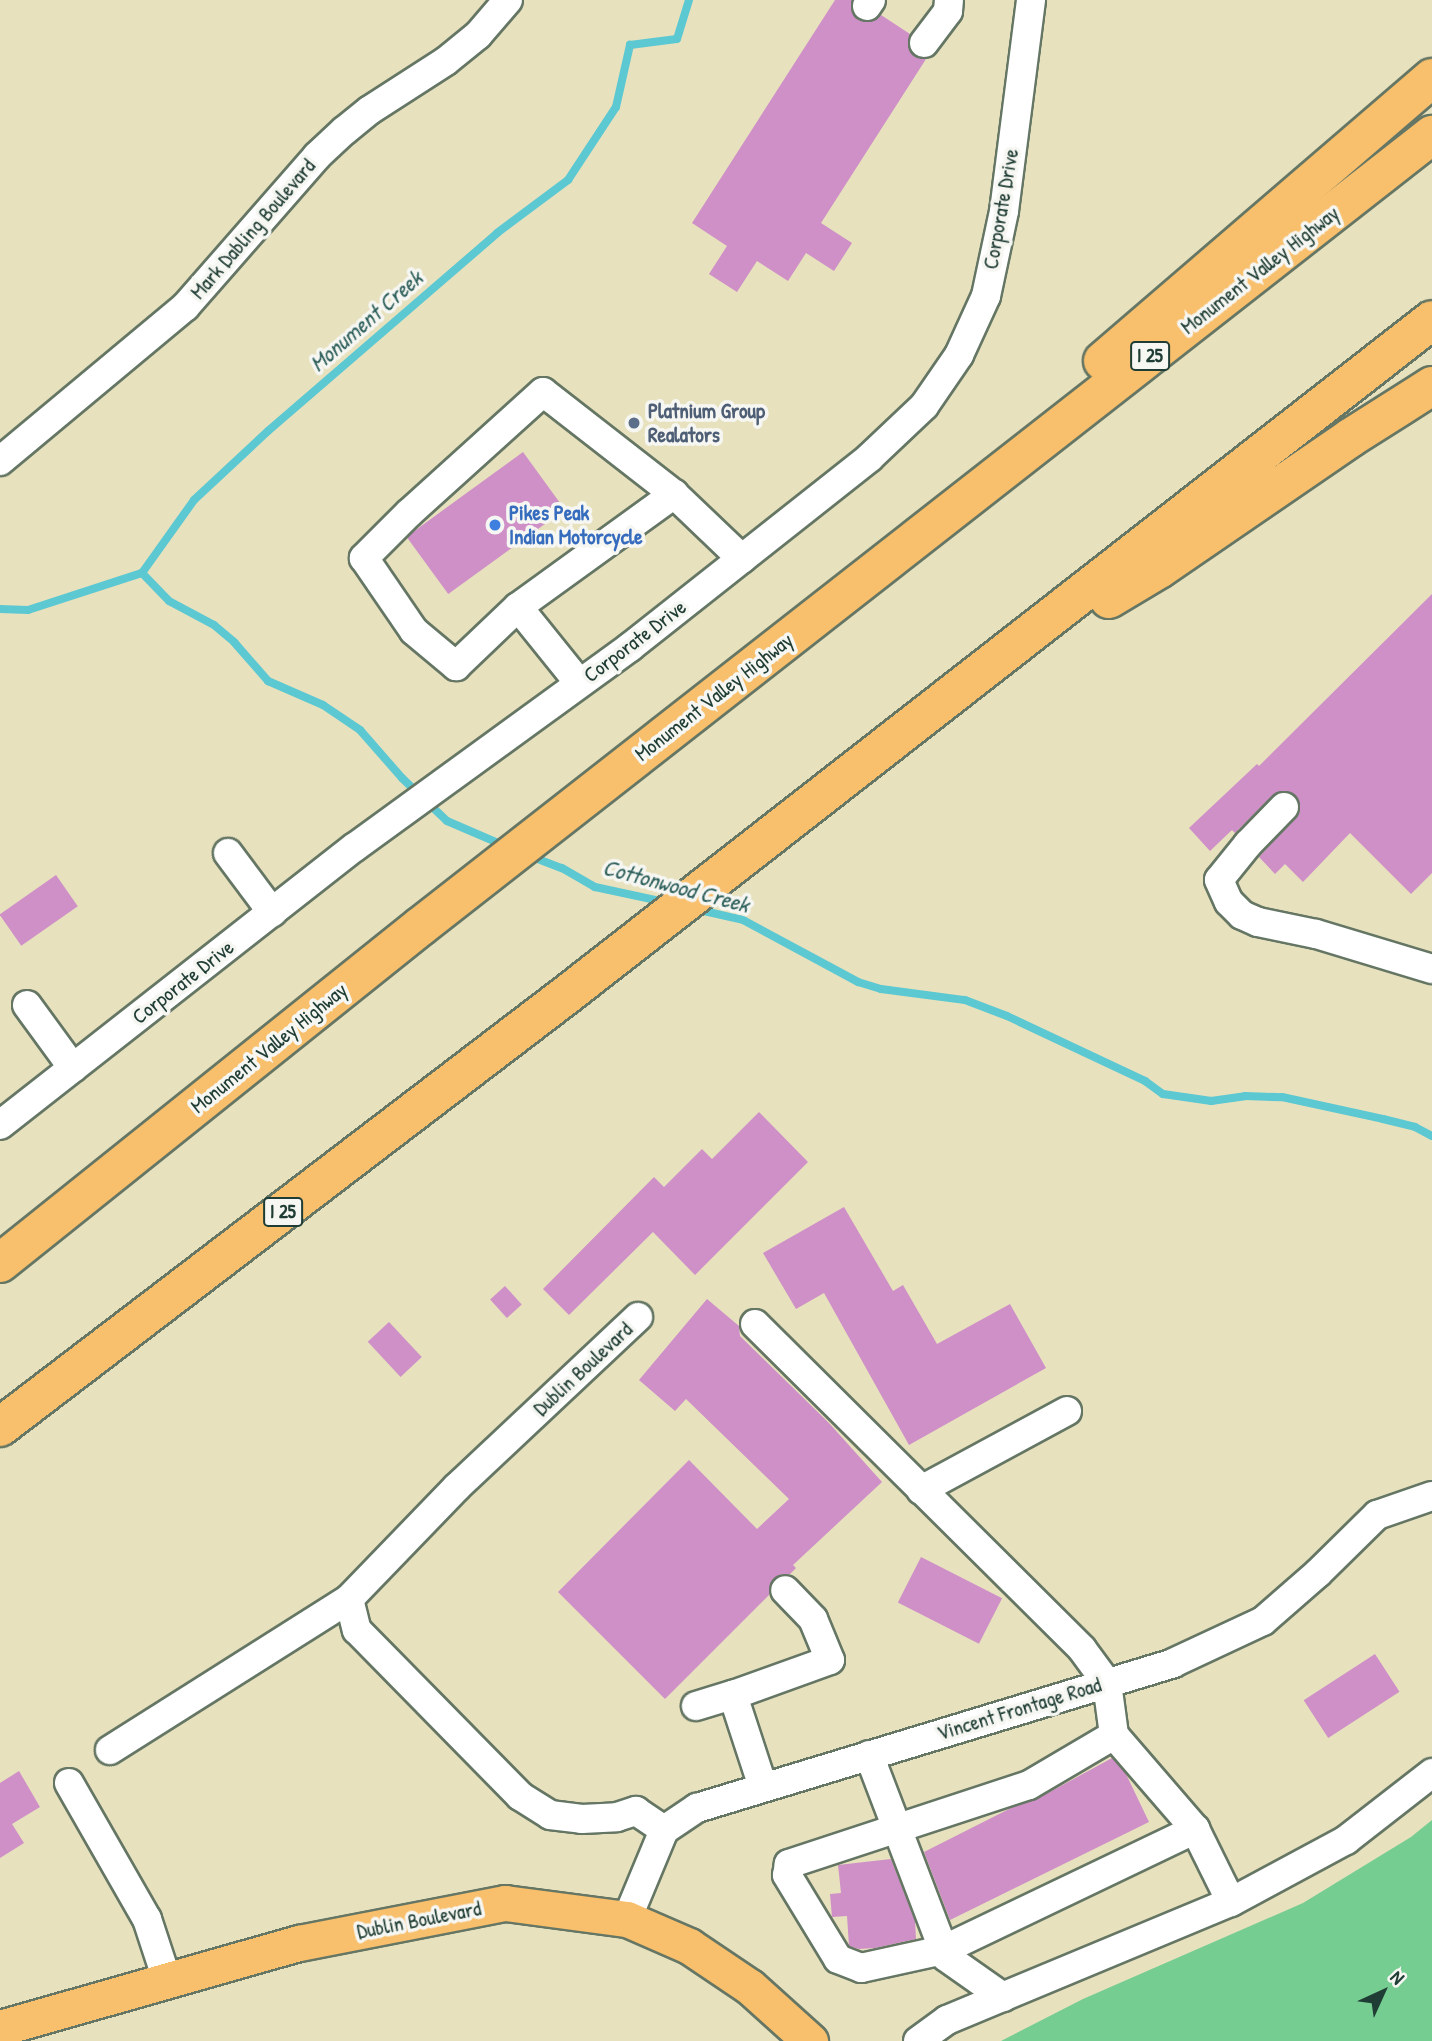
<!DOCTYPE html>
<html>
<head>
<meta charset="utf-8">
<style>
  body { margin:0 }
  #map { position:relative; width:1432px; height:2041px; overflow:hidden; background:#e7e1be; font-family:"Patrick Hand",sans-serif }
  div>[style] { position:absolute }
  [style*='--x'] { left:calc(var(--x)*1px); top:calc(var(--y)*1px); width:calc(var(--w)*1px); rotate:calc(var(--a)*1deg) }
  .green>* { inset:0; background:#75cd92 }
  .stream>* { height:8px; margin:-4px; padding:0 4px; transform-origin:4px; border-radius:4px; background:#5cc8d2 }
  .building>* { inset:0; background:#ce90c7; transform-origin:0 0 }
  .roads { filter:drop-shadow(2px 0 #657664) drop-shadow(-2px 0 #657664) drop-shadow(0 2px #657664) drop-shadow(0 -2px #657664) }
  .minor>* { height:28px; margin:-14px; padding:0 14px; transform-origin:14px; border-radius:14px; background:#fff }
  .major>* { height:35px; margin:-17.5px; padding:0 17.5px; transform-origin:17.5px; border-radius:17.5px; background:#f8bf6c }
  .highway>* { height:38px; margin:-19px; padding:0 19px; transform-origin:19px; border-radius:19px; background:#f8bf6c }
  .dots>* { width:19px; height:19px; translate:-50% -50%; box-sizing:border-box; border:4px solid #f6f6f2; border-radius:50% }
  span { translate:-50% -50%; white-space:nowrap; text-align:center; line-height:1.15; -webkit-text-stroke:7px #f6f6f2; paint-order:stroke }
  .shield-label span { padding:2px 5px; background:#f6f6f2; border:2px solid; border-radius:5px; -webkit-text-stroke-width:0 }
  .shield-label { font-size:19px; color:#1f3d34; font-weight:700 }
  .street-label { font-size:21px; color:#1f3d34 }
  .service-label { font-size:21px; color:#4e5e75; font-weight:700 }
  .left { translate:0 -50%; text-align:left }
  .shop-label { font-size:21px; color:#366cbe; font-weight:700 }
  .water-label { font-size:23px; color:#2e605c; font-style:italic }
  .north { position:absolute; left:1348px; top:1957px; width:70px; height:70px; -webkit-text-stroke:5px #f6f6f2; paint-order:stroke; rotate:45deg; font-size:19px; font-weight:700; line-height:28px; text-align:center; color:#1f3d34 }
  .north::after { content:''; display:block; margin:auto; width:24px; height:32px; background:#1f3d34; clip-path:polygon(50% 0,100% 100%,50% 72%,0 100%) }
</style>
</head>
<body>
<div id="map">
  <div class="green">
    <div style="clip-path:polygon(1432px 1820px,1432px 2041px,1001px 2041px,1083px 1999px,1303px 1903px,1411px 1837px)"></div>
  </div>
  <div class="stream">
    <div style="--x:142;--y:573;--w:39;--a:46"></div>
    <div style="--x:169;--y:601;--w:51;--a:28.1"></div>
    <div style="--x:214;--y:625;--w:26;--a:40"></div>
    <div style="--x:234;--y:642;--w:52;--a:48.9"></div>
    <div style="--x:268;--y:681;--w:60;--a:23.6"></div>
    <div style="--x:323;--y:705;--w:45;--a:34"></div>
    <div style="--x:360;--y:730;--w:64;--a:48.8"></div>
    <div style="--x:402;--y:778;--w:62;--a:43.7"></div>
    <div style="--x:447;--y:821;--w:63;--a:23.3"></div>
    <div style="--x:0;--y:609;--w:28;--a:2"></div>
    <div style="--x:28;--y:610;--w:120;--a:-18"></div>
    <div style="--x:142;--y:573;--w:90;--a:-54.5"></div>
    <div style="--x:194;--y:500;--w:101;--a:-43"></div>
    <div style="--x:268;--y:431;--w:303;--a:-40.8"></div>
    <div style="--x:497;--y:233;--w:89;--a:-36.7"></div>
    <div style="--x:568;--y:180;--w:87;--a:-56.7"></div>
    <div style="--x:616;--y:107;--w:64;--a:-77.3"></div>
    <div style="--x:630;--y:45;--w:47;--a:-7.3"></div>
    <div style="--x:677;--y:39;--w:41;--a:-72.9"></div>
    <div style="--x:530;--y:856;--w:34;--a:21"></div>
    <div style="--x:562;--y:868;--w:38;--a:30"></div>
    <div style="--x:595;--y:887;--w:72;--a:12.1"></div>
    <div style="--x:695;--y:909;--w:49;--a:12.9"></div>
    <div style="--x:743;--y:920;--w:131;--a:28.3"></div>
    <div style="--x:858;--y:982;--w:24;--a:17"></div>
    <div style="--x:881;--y:989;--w:85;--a:7.5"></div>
    <div style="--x:965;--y:1000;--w:45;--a:20.9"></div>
    <div style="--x:1007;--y:1016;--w:153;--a:25.2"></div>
    <div style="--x:1145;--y:1081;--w:22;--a:36"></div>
    <div style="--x:1163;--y:1094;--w:49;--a:8.3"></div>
    <div style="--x:1211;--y:1101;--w:34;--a:-8"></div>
    <div style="--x:1245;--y:1096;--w:37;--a:2"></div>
    <div style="--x:1282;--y:1097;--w:103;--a:12.3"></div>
    <div style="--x:1383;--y:1119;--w:33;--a:14"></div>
    <div style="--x:1415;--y:1127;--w:19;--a:28"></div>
  </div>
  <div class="building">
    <div style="clip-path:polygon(835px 0,852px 0,852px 13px,858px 20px,874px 21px,881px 15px,910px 34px,909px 50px,915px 57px,926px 59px,821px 223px,852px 243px,834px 271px,806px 253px,788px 281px,757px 261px,737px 292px,709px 274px,727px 246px,692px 223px)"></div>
    <div style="left:523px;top:452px;width:71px;height:144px;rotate:54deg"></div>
    <div style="clip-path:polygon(1432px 594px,1432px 873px,1411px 894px,1350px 833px,1303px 882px,1285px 864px,1275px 874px,1259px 857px,1300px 812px,1296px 796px,1287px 791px,1273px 795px,1235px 833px,1232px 830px,1210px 851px,1189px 828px,1257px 764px,1259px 766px)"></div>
    <div style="left:56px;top:875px;width:38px;height:69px;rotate:55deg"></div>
    <div style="clip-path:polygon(759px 1112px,808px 1162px,695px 1275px,653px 1232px,569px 1315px,543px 1289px,654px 1177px,664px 1187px,702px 1149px,712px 1159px)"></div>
    <div style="clip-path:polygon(844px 1207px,893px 1291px,903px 1285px,937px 1344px,1010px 1304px,1046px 1368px,909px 1445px,824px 1293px,796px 1309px,763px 1253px)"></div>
    <div style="left:505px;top:1286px;width:25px;height:20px;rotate:48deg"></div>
    <div style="clip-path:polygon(707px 1299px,739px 1326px,740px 1336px,829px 1423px,882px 1482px,793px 1565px,796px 1568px,790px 1574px,782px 1574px,773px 1579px,769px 1595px,665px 1699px,558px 1592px,689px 1460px,757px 1529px,789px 1499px,686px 1399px,675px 1411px,639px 1380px)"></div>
    <div style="left:389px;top:1322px;width:48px;height:29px;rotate:47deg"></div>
    <div style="left:921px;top:1557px;width:91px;height:51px;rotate:27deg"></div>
    <div style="left:1375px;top:1654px;width:45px;height:85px;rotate:57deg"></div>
    <div style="clip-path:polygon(1112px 1758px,1126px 1774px,1149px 1822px,950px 1920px,924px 1852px,1011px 1808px,1037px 1799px)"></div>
    <div style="clip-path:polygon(19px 1771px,40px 1807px,12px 1824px,24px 1843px,0 1858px,0 1783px)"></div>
    <div style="clip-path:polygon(891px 1859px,915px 1921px,916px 1939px,875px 1948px,859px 1949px,849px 1946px,847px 1916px,832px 1917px,830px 1894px,841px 1893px,838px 1865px)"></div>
  </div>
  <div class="roads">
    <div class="minor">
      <div style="--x:867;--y:6;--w:7;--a:-56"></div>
      <div style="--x:924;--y:43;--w:40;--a:-53"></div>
      <div style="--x:948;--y:11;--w:11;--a:-85"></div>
      <div style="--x:0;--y:461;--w:241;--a:-39.8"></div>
      <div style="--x:185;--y:307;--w:201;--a:-48.8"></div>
      <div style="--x:317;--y:156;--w:37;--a:-43"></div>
      <div style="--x:344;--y:131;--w:33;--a:-39"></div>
      <div style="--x:370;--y:110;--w:90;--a:-32.8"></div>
      <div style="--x:446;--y:61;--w:41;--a:-39.1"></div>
      <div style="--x:478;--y:35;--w:46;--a:-49.4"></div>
      <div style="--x:674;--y:494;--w:94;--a:43.7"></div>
      <div style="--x:518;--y:607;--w:193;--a:-35.9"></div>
      <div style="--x:674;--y:494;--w:166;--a:-142.1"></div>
      <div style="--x:543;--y:392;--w:181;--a:137.9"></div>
      <div style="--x:409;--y:513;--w:64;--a:135"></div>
      <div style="--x:364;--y:558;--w:88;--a:55.6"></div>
      <div style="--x:414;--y:631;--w:55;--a:39.8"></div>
      <div style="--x:456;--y:666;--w:86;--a:-43.6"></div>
      <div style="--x:518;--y:607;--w:97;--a:51.2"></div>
      <div style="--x:1284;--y:807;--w:52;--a:134.2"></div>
      <div style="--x:1248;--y:844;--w:46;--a:128.9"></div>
      <div style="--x:1219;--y:880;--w:24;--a:66"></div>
      <div style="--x:1229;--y:902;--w:18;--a:45"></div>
      <div style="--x:1242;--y:915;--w:17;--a:24"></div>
      <div style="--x:1258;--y:922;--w:59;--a:11.7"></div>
      <div style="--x:1316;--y:934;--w:121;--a:16.8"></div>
      <div style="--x:228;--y:853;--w:74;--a:53.3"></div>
      <div style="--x:27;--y:1005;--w:78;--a:53.9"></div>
      <div style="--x:0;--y:1125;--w:451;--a:-38.1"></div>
      <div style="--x:355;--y:847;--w:340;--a:-36"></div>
      <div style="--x:630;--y:647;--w:305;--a:-38.3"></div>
      <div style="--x:869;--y:458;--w:76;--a:-43.4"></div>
      <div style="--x:924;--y:406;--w:62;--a:-55.5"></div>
      <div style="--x:959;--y:355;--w:65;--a:-65.4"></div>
      <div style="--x:986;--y:296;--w:87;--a:-78"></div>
      <div style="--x:1004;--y:211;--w:213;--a:-82.7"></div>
      <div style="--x:638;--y:1317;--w:248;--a:136.8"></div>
      <div style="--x:457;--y:1487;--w:156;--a:134"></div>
      <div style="--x:349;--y:1599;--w:32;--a:76"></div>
      <div style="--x:357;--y:1630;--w:233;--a:45.5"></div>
      <div style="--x:520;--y:1796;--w:36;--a:32"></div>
      <div style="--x:550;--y:1815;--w:32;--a:7"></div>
      <div style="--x:582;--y:1819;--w:35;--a:-3"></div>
      <div style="--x:617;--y:1817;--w:20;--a:-18"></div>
      <div style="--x:636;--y:1811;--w:34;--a:34"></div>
      <div style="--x:755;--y:1324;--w:461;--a:44.8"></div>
      <div style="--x:1082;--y:1649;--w:42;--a:53.7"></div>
      <div style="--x:1107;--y:1683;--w:52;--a:82.3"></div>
      <div style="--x:1114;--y:1735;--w:124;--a:49.2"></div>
      <div style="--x:1195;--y:1829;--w:81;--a:63.7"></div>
      <div style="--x:921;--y:1490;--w:166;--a:-28.4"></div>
      <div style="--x:696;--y:1706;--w:39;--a:-17"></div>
      <div style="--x:1114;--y:1735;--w:99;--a:149.5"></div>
      <div style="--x:1029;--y:1785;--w:253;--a:161.8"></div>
      <div style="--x:789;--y:1864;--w:11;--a:100"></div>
      <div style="--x:787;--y:1875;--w:98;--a:58.7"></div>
      <div style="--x:838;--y:1959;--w:25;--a:21"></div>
      <div style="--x:861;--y:1968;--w:84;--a:-12.4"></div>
      <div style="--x:943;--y:1950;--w:280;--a:-25.6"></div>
      <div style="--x:110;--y:1750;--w:283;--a:-32.3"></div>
      <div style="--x:869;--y:1755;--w:216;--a:69.1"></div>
      <div style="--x:946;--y:1957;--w:70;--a:35.1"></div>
      <div style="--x:69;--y:1783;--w:157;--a:60.2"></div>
      <div style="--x:147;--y:1919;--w:64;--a:71.8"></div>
      <div style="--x:763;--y:1787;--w:97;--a:-108.1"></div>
      <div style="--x:733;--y:1695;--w:103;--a:-19.8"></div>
      <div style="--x:830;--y:1660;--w:44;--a:-112.5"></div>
      <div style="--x:813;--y:1619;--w:40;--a:-134"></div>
      <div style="--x:627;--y:1919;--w:96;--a:-67.4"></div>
      <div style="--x:664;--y:1830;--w:40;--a:-34"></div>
      <div style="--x:697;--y:1808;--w:498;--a:-16.9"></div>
      <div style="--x:1173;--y:1663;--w:99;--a:-25"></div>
      <div style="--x:1263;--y:1621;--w:73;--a:-41.1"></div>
      <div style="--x:1318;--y:1573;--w:83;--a:-44.5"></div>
      <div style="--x:1377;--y:1515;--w:58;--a:-19.1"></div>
      <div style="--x:918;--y:2041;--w:36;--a:-36"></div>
      <div style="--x:947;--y:2020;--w:308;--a:-22.6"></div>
      <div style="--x:1231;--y:1902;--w:131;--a:-28.3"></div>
      <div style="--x:1346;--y:1840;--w:109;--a:-37.9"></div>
    </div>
    <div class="major">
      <div style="--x:0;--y:2028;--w:311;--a:-15.9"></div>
      <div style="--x:299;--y:1943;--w:210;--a:-11"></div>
      <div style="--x:505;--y:1903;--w:123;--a:7.5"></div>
      <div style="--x:627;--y:1919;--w:68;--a:23.5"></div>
      <div style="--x:689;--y:1946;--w:73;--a:33.9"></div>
      <div style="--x:750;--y:1987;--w:81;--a:42"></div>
    </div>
    <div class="highway">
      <div style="--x:1103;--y:361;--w:434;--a:-40.7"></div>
      <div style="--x:1109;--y:599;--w:58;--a:-31"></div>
      <div style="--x:1159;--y:569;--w:232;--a:-34.4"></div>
      <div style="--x:1350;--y:438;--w:97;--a:-32.4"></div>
      <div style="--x:0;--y:1263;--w:539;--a:-38.68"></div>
      <div style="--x:421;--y:926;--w:1284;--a:-38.04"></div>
      <div style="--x:0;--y:1427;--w:711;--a:-37.34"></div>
      <div style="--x:565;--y:996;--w:1099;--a:-37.94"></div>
    </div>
  </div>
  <div class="dots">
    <div style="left:634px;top:423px;background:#5c6f8a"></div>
    <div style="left:495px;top:525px;background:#3f7fe0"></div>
  </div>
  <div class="shield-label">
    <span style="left:1150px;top:356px">I 25</span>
    <span style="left:283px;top:1212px">I 25</span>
  </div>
  <div class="street-label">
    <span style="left:1001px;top:209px;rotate:-80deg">Corporate Drive</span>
    <span style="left:253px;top:229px;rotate:-49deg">Mark Dabling Boulevard</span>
    <span style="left:1260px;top:270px;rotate:-38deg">Monument Valley Highway</span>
    <span style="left:635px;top:641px;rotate:-37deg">Corporate Drive</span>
    <span style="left:714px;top:697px;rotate:-38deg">Monument Valley Highway</span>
    <span style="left:183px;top:982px;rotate:-38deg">Corporate Drive</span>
    <span style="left:269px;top:1048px;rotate:-39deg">Monument Valley Highway</span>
    <span style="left:583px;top:1369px;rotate:-43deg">Dublin Boulevard</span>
    <span style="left:1019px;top:1709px;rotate:-17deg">Vincent Frontage Road</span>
    <span style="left:419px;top:1920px;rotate:-11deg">Dublin Boulevard</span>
  </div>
  <div class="service-label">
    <span class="left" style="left:648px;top:423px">Platnium Group<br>Realators</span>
  </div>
  <div class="shop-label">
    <span class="left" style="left:509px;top:525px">Pikes Peak<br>Indian Motorcycle</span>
  </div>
  <div class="water-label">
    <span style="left:366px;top:321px;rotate:-41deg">Monument Creek</span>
    <span style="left:676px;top:886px;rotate:15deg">Cottonwood Creek</span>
  </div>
  <div class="north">N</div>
</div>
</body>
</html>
